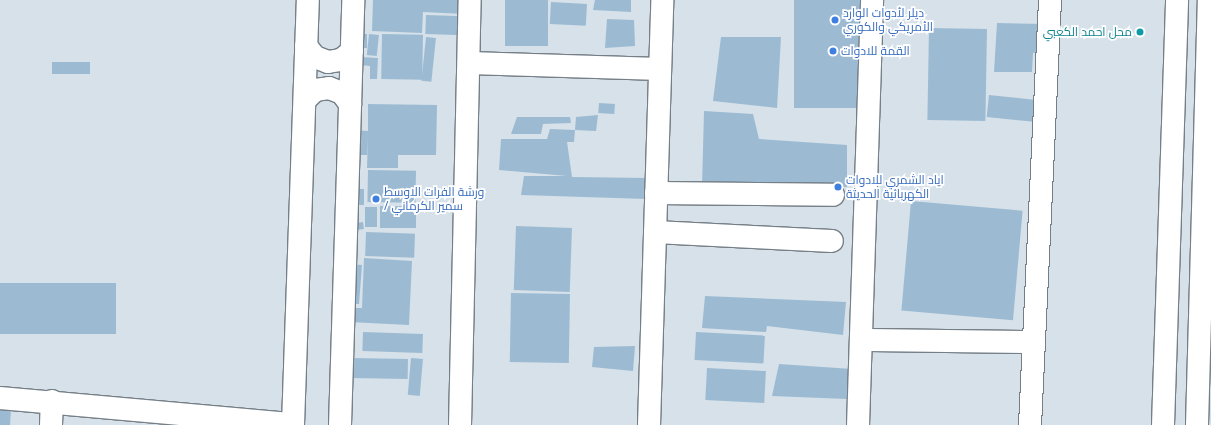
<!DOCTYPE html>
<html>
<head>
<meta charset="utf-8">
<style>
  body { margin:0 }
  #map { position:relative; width:1211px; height:425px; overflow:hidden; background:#d6e1ea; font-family:"Open Sans",Cairo,sans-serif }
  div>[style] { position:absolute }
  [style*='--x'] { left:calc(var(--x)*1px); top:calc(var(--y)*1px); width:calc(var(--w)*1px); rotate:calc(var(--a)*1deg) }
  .building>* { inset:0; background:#9cbbd2; transform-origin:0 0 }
  .roads { filter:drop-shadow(1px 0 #757f87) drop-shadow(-1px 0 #757f87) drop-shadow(0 1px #757f87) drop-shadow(0 -1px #757f87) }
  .street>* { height:22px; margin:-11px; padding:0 11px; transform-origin:11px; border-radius:11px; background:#fff }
  .dots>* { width:11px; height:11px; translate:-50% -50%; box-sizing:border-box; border:2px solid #fff; border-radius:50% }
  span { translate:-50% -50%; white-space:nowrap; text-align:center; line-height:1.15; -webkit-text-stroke:3.5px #fff; paint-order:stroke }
  .shop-label { font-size:12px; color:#366cbe }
  .left { translate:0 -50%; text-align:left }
  .culture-label { font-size:12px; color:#0d838f }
  .right { translate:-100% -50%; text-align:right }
</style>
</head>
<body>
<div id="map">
  <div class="building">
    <div style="clip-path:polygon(373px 0,465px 0,464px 14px,423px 12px,422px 33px,372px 31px)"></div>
    <div style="left:505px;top:0;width:43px;height:46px"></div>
    <div style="clip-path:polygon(595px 0,631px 0,631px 12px,593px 10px)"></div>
    <div style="left:794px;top:0;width:68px;height:108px"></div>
    <div style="left:551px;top:2px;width:36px;height:22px;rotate:3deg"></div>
    <div style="left:426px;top:15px;width:38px;height:19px;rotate:2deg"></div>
    <div style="clip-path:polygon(607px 19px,634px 20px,635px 46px,605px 48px)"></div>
    <div style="clip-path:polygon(997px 23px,1045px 24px,1043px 50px,1033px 53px,1032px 72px,994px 72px)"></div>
    <div style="left:929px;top:28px;width:58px;height:92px;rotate:1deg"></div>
    <div style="left:356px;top:34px;width:11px;height:14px"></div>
    <div style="left:369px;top:34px;width:10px;height:21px;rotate:6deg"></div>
    <div style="left:382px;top:34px;width:41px;height:45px;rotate:1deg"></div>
    <div style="left:426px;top:37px;width:10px;height:44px;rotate:6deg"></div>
    <div style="clip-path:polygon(721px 37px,781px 37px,777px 108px,713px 101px)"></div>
    <div style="clip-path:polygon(360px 57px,378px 58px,377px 79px,370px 79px,370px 66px,360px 65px)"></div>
    <div style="left:52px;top:62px;width:38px;height:12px"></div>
    <div style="left:989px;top:95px;width:50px;height:22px;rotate:6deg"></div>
    <div style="left:599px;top:103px;width:16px;height:10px;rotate:4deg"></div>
    <div style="clip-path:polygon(368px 104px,437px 105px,436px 155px,398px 155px,398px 168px,367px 168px,368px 136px,367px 155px,353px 155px,353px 130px,368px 131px)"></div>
    <div style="clip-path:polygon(704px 111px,753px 114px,759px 139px,847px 145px,847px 187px,702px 187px)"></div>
    <div style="clip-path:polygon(598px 115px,596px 131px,575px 130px,574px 142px,567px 142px,572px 177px,648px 178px,647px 199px,521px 195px,524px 176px,567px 176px,499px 170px,501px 139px,547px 139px,550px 129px,575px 130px,576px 117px)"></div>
    <div style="clip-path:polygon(517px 117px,570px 117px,571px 123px,543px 124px,541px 134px,511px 134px)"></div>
    <div style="left:368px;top:170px;width:48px;height:32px;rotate:1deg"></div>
    <div style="left:355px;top:189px;width:9px;height:16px"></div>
    <div style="left:911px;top:201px;width:112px;height:110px;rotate:5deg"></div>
    <div style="left:380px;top:206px;width:36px;height:22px"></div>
    <div style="left:365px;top:207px;width:12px;height:20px"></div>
    <div style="left:363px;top:222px;width:7px;height:10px;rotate:82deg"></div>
    <div style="left:516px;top:226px;width:56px;height:64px;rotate:2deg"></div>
    <div style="left:366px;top:232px;width:49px;height:24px;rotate:2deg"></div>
    <div style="clip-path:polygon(364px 258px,412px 261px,409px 325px,349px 322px,350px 308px,362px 308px)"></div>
    <div style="clip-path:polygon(349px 264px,362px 265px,359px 304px,355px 304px,356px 280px,349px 279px)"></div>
    <div style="left:0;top:283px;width:116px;height:51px"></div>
    <div style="left:511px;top:293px;width:59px;height:69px;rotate:1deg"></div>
    <div style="clip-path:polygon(705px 296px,846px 302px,843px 335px,767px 326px,766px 332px,702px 328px)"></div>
    <div style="left:363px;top:332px;width:60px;height:19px;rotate:2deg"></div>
    <div style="left:696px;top:332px;width:69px;height:28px;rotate:3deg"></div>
    <div style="clip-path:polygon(635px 346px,633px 371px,592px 367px,594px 347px)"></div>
    <div style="left:352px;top:358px;width:56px;height:20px;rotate:1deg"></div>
    <div style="left:411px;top:358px;width:12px;height:37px;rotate:5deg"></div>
    <div style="clip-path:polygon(779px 364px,852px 369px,847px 399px,772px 396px)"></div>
    <div style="left:707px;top:368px;width:59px;height:32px;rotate:3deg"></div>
    <div style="clip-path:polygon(0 408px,11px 409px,10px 425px,0 425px)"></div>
  </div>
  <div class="roads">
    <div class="street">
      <div style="--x:306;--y:46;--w:14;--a:51"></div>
      <div style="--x:315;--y:57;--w:14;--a:21"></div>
      <div style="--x:328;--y:62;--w:13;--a:-9"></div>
      <div style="--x:341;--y:60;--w:14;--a:-39"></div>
      <div style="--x:469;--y:63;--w:191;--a:1.8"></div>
      <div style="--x:305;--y:100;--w:14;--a:-45"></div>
      <div style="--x:315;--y:90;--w:14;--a:-8"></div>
      <div style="--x:329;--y:88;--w:14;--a:21"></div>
      <div style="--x:342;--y:93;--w:14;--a:54"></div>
      <div style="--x:656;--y:193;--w:177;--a:0.6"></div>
      <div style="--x:655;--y:232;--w:177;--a:2.9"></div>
      <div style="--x:861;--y:340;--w:171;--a:0.7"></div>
      <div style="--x:0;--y:398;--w:294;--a:5.1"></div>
      <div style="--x:51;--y:425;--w:24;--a:-88"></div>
      <div style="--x:293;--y:425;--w:425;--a:-88"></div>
      <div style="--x:340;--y:425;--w:425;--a:-88.2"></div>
      <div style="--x:460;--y:425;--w:425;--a:-88.7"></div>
      <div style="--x:649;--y:425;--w:425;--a:-88.2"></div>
      <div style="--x:858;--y:425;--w:425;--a:-88.1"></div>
      <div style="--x:1030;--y:425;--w:425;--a:-87.3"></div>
      <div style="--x:1163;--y:425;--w:425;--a:-88.1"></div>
      <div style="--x:1197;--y:425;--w:425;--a:-88.4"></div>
    </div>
  </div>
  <div class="dots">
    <div style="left:835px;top:20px;background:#3f7fe0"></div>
    <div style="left:1140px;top:32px;background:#0f9aa8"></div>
    <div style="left:833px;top:51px;background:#3f7fe0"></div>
    <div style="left:838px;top:187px;background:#3f7fe0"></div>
    <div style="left:376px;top:199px;background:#3f7fe0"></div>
  </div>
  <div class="shop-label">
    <span class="left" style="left:843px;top:20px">ديلر لأدوات الوارد<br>الأمريكي والكوري</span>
    <span class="left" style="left:841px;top:51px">القمة للادوات</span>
    <span class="left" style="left:846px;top:187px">اياد الشمري للادوات<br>الكهربائية الحديثة</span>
    <span class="left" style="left:384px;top:199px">ورشة الفرات الاوسط<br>/ سمير الكرماني</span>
  </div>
  <div class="culture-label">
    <span class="right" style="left:1132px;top:32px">محل احمد الكعبي</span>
  </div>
</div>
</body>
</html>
